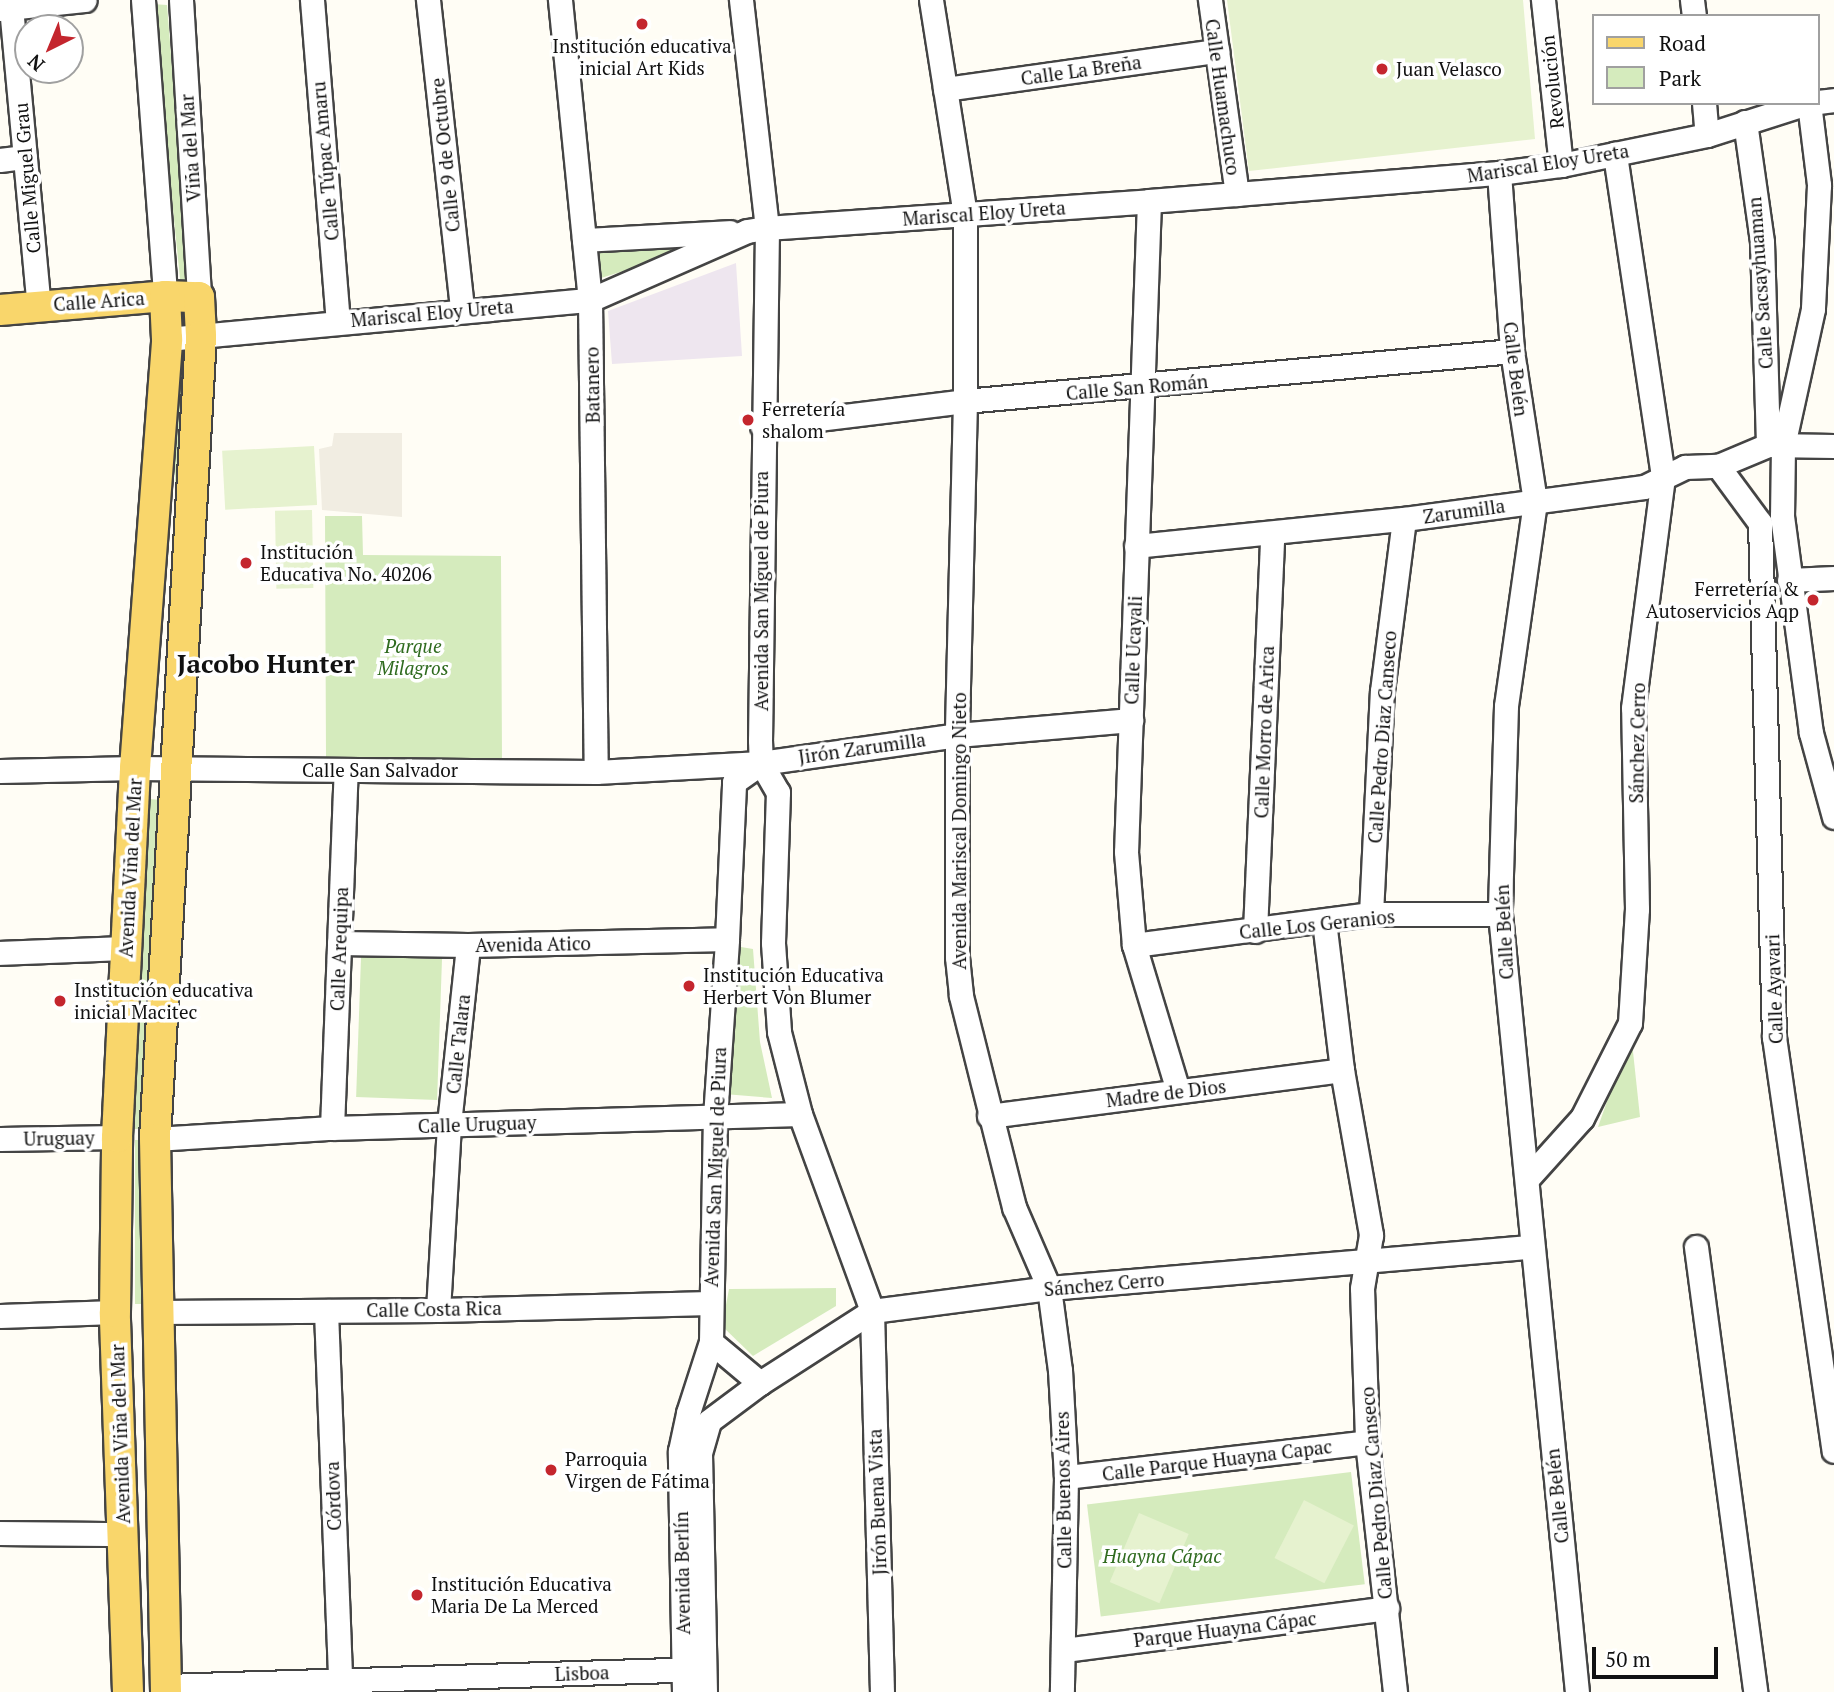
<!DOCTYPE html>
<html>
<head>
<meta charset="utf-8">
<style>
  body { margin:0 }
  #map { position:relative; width:1834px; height:1692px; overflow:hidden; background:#fffdf5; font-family:"PT Serif",serif }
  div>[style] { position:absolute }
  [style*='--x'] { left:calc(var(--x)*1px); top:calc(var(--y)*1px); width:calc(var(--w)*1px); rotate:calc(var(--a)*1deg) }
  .industrial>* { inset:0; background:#eee6ef }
  .green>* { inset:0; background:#d5ebbd; transform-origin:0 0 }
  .pitch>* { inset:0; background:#e6f2cf; transform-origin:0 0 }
  .plaza>* { inset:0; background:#f1ede2 }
  .roads { filter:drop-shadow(2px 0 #444) drop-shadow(-2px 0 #444) drop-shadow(0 2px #444) drop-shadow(0 -2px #444) }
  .minor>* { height:23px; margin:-11.5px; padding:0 11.5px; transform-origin:11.5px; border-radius:11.5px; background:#fff }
  .major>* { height:30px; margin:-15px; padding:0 15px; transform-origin:15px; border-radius:15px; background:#f9d66b }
  .dots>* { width:19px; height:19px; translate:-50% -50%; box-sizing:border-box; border:4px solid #fff; border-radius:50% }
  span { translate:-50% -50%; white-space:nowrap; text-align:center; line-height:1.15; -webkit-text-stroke:7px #fff; paint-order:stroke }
  .poi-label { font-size:19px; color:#111 }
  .left { translate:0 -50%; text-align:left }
  .right { translate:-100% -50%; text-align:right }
  .street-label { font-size:19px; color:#111 }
  .park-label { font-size:19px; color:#2f6b1f; font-style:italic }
  .district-label { font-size:26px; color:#111; font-weight:700 }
  .legend { position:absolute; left:1592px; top:14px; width:228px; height:91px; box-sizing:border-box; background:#fff; border:2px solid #a0a0a0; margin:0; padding:9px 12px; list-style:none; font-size:21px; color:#111 }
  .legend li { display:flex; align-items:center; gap:14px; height:35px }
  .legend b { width:35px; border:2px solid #a0a0a0 }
  .north { position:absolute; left:14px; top:14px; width:70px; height:70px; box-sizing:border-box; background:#fff; border:2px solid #a0a0a0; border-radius:50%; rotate:223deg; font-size:19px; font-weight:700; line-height:28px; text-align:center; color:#111 }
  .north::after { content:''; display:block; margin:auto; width:24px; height:32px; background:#c4262e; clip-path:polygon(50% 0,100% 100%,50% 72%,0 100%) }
  .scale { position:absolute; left:1592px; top:1647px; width:126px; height:32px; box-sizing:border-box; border:4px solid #111; border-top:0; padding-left:9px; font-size:21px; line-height:24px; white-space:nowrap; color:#111; -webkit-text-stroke:5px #fff; paint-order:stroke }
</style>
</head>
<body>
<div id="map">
  <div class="industrial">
    <div style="clip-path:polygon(736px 263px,742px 356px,612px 364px,608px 311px)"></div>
  </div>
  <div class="green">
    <div style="clip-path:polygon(152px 4px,167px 5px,190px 291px,181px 288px)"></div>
    <div style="clip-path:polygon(682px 242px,682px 253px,601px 278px,594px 271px,597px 249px)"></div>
    <div style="left:175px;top:374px;width:14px;height:374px"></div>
    <div style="clip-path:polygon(325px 516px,362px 516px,363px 555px,501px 556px,502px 760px,326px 759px)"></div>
    <div style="clip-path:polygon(149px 799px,161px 800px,142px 1129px,134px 1129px)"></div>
    <div style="clip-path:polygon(729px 945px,753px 949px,760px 1042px,772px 1098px,724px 1094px)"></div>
    <div style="left:442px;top:959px;width:141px;height:81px;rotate:92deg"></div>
    <div style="clip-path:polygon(1631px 1033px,1640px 1117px,1598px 1127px)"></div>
    <div style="left:145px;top:1140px;width:164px;height:10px;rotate:90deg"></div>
    <div style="clip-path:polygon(836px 1288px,836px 1306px,753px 1356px,722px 1326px,729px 1289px)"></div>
    <div style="left:1351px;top:1472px;width:113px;height:266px;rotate:83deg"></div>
  </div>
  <div class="pitch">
    <div style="clip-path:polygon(1227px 0,1523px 0,1535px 139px,1249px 171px)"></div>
    <div style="left:314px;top:446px;width:59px;height:92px;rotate:87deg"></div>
    <div style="left:312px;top:510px;width:78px;height:37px;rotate:89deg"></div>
    <div style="left:1304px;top:1500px;width:56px;height:65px;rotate:27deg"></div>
    <div style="left:1139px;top:1513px;width:54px;height:75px;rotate:23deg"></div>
  </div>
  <div class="plaza">
    <div style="clip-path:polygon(334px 433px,402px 433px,402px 517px,322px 510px,319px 449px,332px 446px)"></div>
  </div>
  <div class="roads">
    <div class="minor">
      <div style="--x:143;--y:0;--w:297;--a:85.7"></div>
      <div style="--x:181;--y:0;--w:298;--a:86.5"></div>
      <div style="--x:312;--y:0;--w:323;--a:85.4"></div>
      <div style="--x:428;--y:0;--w:312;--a:83.7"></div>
      <div style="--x:560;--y:0;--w:301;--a:84.3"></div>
      <div style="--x:590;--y:300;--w:472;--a:89.3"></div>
      <div style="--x:741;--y:0;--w:229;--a:83.5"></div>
      <div style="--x:767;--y:228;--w:512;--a:90.78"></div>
      <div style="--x:760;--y:740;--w:23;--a:88"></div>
      <div style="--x:761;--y:763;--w:34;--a:60"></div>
      <div style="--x:778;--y:792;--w:151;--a:91.9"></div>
      <div style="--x:773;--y:943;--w:89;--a:86.1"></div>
      <div style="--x:779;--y:1032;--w:85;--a:75.6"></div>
      <div style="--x:800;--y:1114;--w:210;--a:69.9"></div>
      <div style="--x:872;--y:1311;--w:381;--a:88.5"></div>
      <div style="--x:931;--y:0;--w:217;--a:81"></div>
      <div style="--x:965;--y:214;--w:187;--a:90"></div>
      <div style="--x:965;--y:401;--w:334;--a:91.4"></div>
      <div style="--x:957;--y:735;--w:222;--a:90"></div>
      <div style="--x:957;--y:957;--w:39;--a:84"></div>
      <div style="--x:961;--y:996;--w:218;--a:75.9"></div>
      <div style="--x:1014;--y:1207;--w:88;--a:66.6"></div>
      <div style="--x:1049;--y:1288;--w:83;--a:82.4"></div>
      <div style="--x:1060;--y:1370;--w:107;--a:86.8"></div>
      <div style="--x:1066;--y:1477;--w:215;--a:91.1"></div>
      <div style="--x:1210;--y:0;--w:196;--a:82.1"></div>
      <div style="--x:1543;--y:0;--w:166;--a:83.8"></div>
      <div style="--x:1692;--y:0;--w:16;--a:83"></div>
      <div style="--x:11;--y:7;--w:300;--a:84.7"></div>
      <div style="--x:0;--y:9;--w:85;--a:-6"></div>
      <div style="--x:945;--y:89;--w:275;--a:-8"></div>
      <div style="--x:1818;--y:102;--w:16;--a:-7"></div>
      <div style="--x:1704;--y:103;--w:32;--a:85"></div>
      <div style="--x:1809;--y:103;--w:83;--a:83"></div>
      <div style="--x:1819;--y:185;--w:124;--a:92.8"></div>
      <div style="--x:1813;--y:309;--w:140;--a:102.4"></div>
      <div style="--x:1783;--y:446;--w:70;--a:90.8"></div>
      <div style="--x:1782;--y:516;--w:219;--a:82.4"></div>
      <div style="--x:1811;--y:733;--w:87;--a:74.7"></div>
      <div style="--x:1745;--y:122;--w:121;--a:81.9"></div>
      <div style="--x:1762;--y:242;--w:203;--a:88.3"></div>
      <div style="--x:0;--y:160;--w:25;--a:-7"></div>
      <div style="--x:1499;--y:173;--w:178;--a:85.8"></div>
      <div style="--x:1512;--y:351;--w:153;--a:81.3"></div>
      <div style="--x:1535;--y:502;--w:206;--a:98.1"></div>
      <div style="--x:1506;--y:706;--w:208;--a:91.7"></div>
      <div style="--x:1500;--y:914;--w:782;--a:84.35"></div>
      <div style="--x:1149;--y:201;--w:651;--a:92.02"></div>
      <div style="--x:1126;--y:852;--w:93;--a:85.1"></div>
      <div style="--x:1134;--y:945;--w:152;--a:73.2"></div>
      <div style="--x:584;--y:240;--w:146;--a:-3.1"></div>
      <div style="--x:167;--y:339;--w:425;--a:-5.3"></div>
      <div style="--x:590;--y:300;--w:171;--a:-23.7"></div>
      <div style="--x:747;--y:231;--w:20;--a:-9"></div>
      <div style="--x:767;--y:228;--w:383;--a:-4"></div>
      <div style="--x:1149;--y:201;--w:351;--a:-4.6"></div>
      <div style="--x:1499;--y:173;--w:63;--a:-7.4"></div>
      <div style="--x:1561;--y:165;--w:149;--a:-11.6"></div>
      <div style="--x:1707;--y:135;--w:105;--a:-17.7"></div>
      <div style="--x:762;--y:426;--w:205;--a:-7"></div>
      <div style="--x:965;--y:401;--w:549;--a:-5.22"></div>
      <div style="--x:1718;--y:466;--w:71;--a:53.6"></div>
      <div style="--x:1760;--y:523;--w:514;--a:88.44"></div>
      <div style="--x:1774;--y:1037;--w:418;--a:81.8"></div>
      <div style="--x:1136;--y:546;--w:269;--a:-5.8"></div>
      <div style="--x:1404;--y:519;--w:242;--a:-7.6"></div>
      <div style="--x:1644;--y:487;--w:46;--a:-26"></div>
      <div style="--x:1685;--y:467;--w:33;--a:-2"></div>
      <div style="--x:1718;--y:466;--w:54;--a:-22.8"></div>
      <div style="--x:1768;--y:445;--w:66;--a:0.9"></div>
      <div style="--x:1789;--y:580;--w:45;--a:-2.5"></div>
      <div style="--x:0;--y:771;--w:135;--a:-1.3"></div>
      <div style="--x:135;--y:768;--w:461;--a:0.5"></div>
      <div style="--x:596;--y:772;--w:165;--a:-3.1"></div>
      <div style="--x:761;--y:763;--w:198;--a:-8.1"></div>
      <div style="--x:957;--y:735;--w:175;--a:-4.9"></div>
      <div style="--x:1371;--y:914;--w:223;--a:-87.2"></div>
      <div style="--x:1382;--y:691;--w:173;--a:-82.7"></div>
      <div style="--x:1324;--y:921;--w:150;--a:83.1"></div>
      <div style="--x:1342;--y:1070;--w:168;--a:80"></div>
      <div style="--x:1371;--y:1235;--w:54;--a:99.6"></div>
      <div style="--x:1362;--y:1288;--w:154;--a:88.1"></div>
      <div style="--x:1367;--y:1442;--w:252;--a:83.6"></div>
      <div style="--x:1255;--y:931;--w:397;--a:-87.5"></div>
      <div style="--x:339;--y:943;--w:129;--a:0.9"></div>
      <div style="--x:468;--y:945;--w:259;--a:-1.3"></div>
      <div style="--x:1134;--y:945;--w:239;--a:-7.5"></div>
      <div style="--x:1371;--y:914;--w:129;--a:0"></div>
      <div style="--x:0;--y:953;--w:125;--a:-2.3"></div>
      <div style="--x:989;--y:1116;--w:356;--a:-7.4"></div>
      <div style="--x:332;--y:1128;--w:358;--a:-87.8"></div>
      <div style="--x:0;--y:1139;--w:117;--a:-1"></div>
      <div style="--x:155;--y:1139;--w:177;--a:-3.6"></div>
      <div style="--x:332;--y:1128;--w:468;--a:-1.7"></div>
      <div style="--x:1527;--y:1179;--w:82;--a:-48"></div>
      <div style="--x:1582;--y:1118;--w:106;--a:-63.2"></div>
      <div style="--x:1630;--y:1023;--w:114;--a:-86.5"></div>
      <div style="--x:1637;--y:909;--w:201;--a:-91.1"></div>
      <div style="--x:1633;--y:708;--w:234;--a:-82.6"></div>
      <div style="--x:1663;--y:476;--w:326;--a:-98.5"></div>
      <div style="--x:1696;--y:1247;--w:449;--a:82.4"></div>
      <div style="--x:438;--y:1310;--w:186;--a:-86.6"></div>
      <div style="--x:449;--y:1124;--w:180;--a:-83.9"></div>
      <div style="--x:326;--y:1311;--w:369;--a:87.8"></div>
      <div style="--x:157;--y:1312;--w:281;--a:-0.4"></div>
      <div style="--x:438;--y:1310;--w:272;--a:-1.5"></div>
      <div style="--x:0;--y:1316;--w:115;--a:-2"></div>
      <div style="--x:711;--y:1342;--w:64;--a:39.9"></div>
      <div style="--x:709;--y:1421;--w:64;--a:-36.7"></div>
      <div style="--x:760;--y:1383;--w:133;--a:-32.7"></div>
      <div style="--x:872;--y:1311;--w:178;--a:-7.4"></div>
      <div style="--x:1049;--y:1288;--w:485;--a:-4.9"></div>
      <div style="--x:1066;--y:1477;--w:303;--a:-6.6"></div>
      <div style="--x:0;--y:1533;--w:123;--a:0.5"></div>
      <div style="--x:1064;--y:1650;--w:326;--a:-7.4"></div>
      <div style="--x:166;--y:1686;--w:538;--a:-1.81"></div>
      <div style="--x:684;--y:1692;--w:241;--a:-91"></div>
      <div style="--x:680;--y:1451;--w:39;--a:-78"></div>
      <div style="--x:688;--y:1413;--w:75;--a:-72.1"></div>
      <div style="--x:711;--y:1342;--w:225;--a:-89"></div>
      <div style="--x:715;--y:1117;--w:178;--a:-86.1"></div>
      <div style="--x:727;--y:939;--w:157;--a:-87.4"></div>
      <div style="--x:734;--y:782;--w:33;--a:-35"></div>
      <div style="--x:705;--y:1692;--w:239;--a:-91.2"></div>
      <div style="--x:700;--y:1453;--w:33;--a:-74"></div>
    </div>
    <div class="major">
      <div style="--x:0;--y:310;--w:166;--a:-4.8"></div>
      <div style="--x:165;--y:296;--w:34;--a:2"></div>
      <div style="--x:199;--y:297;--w:39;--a:87"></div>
      <div style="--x:201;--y:336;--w:804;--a:93.28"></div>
      <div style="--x:155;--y:1139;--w:553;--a:88.86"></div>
      <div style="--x:128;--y:1692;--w:380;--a:-92"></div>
      <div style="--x:115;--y:1312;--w:175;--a:-89.3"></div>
      <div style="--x:117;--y:1137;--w:369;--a:-87.2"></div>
      <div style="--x:135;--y:768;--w:430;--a:-85.7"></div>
      <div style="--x:167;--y:339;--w:43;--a:-92.7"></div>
    </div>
  </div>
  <div class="dots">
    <div style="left:642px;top:24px;background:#c4262e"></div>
    <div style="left:1382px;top:69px;background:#c4262e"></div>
    <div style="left:748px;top:420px;background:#c4262e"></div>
    <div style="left:246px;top:563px;background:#c4262e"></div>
    <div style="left:1813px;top:600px;background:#c4262e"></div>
    <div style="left:689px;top:986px;background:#c4262e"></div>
    <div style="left:60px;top:1001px;background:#c4262e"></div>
    <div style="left:551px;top:1470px;background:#c4262e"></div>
    <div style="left:417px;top:1595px;background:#c4262e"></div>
  </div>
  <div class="poi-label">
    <span style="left:642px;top:57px">Institución educativa<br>inicial Art Kids</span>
    <span class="left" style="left:1396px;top:69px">Juan Velasco</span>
    <span class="left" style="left:762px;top:420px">Ferretería<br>shalom</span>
    <span class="left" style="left:260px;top:563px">Institución<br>Educativa No. 40206</span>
    <span class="right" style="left:1799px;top:600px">Ferretería &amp;<br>Autoservicios Aqp</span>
    <span class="left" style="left:703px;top:986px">Institución Educativa<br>Herbert Von Blumer</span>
    <span class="left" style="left:74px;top:1001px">Institución educativa<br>inicial Macitec</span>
    <span class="left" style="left:565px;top:1470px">Parroquia<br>Virgen de Fátima</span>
    <span class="left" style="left:431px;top:1595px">Institución Educativa<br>Maria De La Merced</span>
  </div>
  <div class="street-label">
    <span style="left:1081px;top:70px;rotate:-8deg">Calle La Breña</span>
    <span style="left:1552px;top:82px;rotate:-96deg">Revolución</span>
    <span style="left:1223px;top:97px;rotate:82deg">Calle Huamachuco</span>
    <span style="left:190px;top:148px;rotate:-94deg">Viña del Mar</span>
    <span style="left:445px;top:155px;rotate:-96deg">Calle 9 de Octubre</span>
    <span style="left:325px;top:161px;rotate:-95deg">Calle Túpac Amaru</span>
    <span style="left:1548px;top:163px;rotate:-9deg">Mariscal Eloy Ureta</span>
    <span style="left:27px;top:178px;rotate:-95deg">Calle Miguel Grau</span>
    <span style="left:984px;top:213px;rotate:-4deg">Mariscal Eloy Ureta</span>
    <span style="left:1760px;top:283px;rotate:-94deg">Calle Sacsayhuaman</span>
    <span style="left:99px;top:301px;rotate:-4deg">Calle Arica</span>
    <span style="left:432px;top:313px;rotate:-5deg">Mariscal Eloy Ureta</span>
    <span style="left:1516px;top:369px;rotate:83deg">Calle Belén</span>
    <span style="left:592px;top:385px;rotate:-91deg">Batanero</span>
    <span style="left:1137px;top:387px;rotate:-5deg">Calle San Román</span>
    <span style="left:1464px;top:511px;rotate:-8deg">Zarumilla</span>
    <span style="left:761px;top:591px;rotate:-90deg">Avenida San Miguel de Piura</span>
    <span style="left:1133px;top:650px;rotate:-88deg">Calle Ucayali</span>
    <span style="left:1264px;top:732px;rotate:-88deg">Calle Morro de Arica</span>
    <span style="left:1382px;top:737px;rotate:-86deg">Calle Pedro Diaz Canseco</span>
    <span style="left:1637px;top:743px;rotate:-89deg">Sánchez Cerro</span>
    <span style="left:862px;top:748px;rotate:-8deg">Jirón Zarumilla</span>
    <span style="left:380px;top:770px">Calle San Salvador</span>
    <span style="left:959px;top:831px;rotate:-90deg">Avenida Mariscal Domingo Nieto</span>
    <span style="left:130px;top:868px;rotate:-87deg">Avenida Viña del Mar</span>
    <span style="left:1317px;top:924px;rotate:-6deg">Calle Los Geranios</span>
    <span style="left:1504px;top:932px;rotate:-93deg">Calle Belén</span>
    <span style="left:533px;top:944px;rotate:-1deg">Avenida Atico</span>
    <span style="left:339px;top:949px;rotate:-88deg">Calle Arequipa</span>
    <span style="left:1774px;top:989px;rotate:-92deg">Calle Ayavari</span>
    <span style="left:458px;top:1044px;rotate:-84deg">Calle Talara</span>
    <span style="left:1166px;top:1093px;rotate:-7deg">Madre de Dios</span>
    <span style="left:477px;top:1124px;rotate:-2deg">Calle Uruguay</span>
    <span style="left:59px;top:1138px;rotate:-1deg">Uruguay</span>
    <span style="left:715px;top:1167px;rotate:-88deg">Avenida San Miguel de Piura</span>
    <span style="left:1104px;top:1284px;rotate:-5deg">Sánchez Cerro</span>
    <span style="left:434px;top:1309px;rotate:-1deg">Calle Costa Rica</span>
    <span style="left:120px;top:1434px;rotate:-92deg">Avenida Viña del Mar</span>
    <span style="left:1217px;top:1460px;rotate:-7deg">Calle Parque Huayna Capac</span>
    <span style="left:1063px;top:1490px;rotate:-91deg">Calle Buenos Aires</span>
    <span style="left:1376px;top:1493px;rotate:-95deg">Calle Pedro Diaz Canseco</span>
    <span style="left:333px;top:1496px;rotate:-92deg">Córdova</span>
    <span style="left:1557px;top:1496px;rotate:-96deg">Calle Belén</span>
    <span style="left:877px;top:1502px;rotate:-92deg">Jirón Buena Vista</span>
    <span style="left:682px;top:1573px;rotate:-91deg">Avenida Berlín</span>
    <span style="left:1225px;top:1629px;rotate:-7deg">Parque Huayna Cápac</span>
    <span style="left:582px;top:1673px;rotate:-2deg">Lisboa</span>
  </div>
  <div class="park-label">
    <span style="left:413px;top:657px">Parque<br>Milagros</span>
    <span style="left:1162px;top:1556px">Huayna Cápac</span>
  </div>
  <div class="district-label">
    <span style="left:266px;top:664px">Jacobo Hunter</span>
  </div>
  <ul class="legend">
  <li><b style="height:9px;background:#f9d66b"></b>Road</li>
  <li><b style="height:19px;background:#d5ebbd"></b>Park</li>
  </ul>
  <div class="north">N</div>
  <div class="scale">50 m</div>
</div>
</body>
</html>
